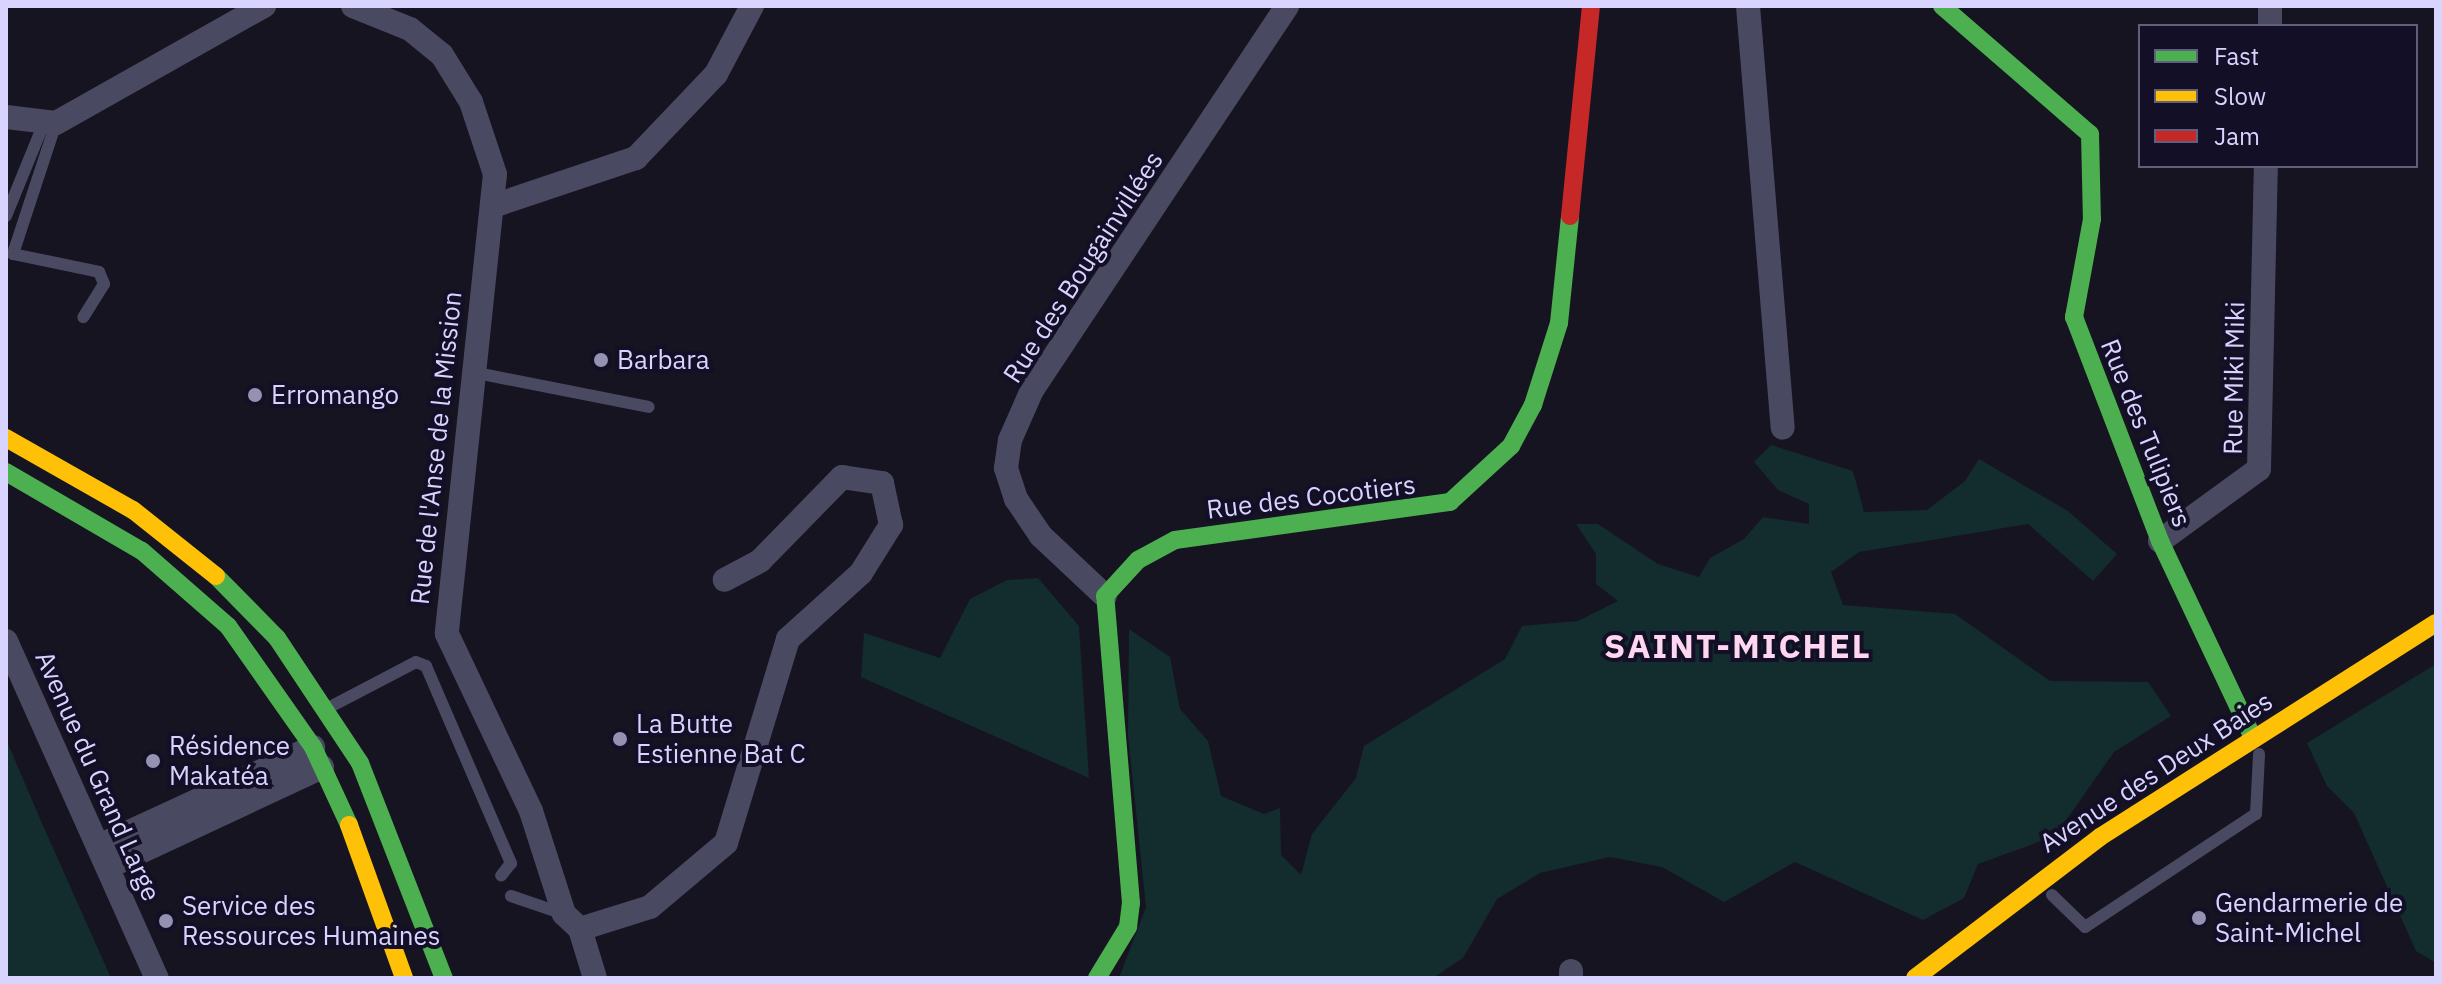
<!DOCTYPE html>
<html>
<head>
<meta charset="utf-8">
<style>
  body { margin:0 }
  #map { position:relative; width:2442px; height:984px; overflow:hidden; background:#161421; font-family:"IBM Plex Sans",sans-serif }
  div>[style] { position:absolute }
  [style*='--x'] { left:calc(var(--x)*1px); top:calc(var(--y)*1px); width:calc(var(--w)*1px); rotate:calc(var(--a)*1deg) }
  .green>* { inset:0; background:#132c2d }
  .lane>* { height:12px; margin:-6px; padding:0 6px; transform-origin:6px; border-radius:6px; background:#4a4962 }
  .street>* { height:24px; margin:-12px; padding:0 12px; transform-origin:12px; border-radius:12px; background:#4a4962 }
  .fast>* { height:18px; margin:-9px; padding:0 9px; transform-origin:9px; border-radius:9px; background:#4caf50 }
  .slow>* { height:18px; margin:-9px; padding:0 9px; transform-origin:9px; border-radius:9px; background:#ffc107 }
  .jam>* { height:18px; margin:-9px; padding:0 9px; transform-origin:9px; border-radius:9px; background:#c62828 }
  .dots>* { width:22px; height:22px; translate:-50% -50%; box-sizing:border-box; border:4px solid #130f26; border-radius:50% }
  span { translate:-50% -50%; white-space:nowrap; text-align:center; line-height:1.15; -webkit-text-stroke:8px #130f26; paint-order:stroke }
  .street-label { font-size:26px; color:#d9d4ff }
  .poi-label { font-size:26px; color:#d9d4ff }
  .left { translate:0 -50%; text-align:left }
  .district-label { font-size:34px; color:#ffd6f0; font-weight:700; letter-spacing:2px }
  .frame { position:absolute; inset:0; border:8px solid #d9d4ff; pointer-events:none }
  .legend { position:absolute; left:2138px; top:24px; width:280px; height:144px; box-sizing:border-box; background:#130f26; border:2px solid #625e7d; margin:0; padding:10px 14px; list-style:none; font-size:24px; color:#d9d4ff }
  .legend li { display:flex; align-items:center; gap:16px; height:40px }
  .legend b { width:40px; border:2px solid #625e7d }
</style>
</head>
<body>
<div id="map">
  <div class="green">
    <div style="clip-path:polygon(1771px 445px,1853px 471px,1864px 512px,1927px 510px,1965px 481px,1979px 459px,2068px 511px,2117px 554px,2093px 581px,2028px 524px,1859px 552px,1831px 572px,1843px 605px,1955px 614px,2050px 681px,2148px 682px,2171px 716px,2114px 752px,2055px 836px,1978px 864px,1964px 898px,1923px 920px,1795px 862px,1724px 902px,1662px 867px,1610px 857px,1540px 873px,1497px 899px,1463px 958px,1433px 978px,1119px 978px,1146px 907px,1128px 735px,1129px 629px,1170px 657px,1180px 709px,1208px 741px,1221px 796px,1264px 814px,1280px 808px,1281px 855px,1301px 875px,1312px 834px,1356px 778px,1364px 746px,1505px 659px,1522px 626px,1578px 621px,1618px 601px,1596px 584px,1596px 554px,1576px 524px,1598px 524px,1658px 564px,1699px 577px,1710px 558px,1744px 539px,1763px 517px,1809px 524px,1809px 504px,1778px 490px,1754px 462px)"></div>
    <div style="clip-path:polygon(1038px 578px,1079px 626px,1089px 778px,861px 677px,864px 633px,940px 658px,970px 599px,1007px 580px)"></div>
    <div style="clip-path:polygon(2436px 664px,2436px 963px,2416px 951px,2354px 813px,2327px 786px,2307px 743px)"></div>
    <div style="clip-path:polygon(6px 739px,41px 821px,111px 978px,6px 978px)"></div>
  </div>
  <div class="lane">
    <div style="--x:56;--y:123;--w:138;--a:108.2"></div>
    <div style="--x:13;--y:254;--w:88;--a:11.8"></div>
    <div style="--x:99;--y:272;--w:13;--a:67"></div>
    <div style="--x:104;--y:284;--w:39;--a:122"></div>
    <div style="--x:6;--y:216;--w:100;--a:-67.8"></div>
    <div style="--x:472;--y:372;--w:180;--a:11.2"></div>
    <div style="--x:328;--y:708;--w:99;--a:-27.6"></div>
    <div style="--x:416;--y:662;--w:11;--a:22"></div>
    <div style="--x:426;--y:666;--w:215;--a:66.7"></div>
    <div style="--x:511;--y:863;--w:16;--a:128"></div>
    <div style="--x:2052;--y:895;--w:46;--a:44.1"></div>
    <div style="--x:2085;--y:927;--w:205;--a:-33.5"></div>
    <div style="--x:2256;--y:814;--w:60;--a:-87.1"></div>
    <div style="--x:511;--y:896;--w:53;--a:18.8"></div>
  </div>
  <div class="street">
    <div style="--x:353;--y:6;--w:61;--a:22"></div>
    <div style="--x:410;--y:29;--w:41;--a:39.1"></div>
    <div style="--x:442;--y:55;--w:55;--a:58.3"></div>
    <div style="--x:471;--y:102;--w:76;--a:71.6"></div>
    <div style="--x:495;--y:174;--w:462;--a:96"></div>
    <div style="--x:447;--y:634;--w:196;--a:64.6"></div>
    <div style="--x:531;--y:811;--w:108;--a:72.2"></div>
    <div style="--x:564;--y:914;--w:22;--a:43"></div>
    <div style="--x:580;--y:929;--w:51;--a:73"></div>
    <div style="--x:1748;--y:6;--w:423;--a:85.3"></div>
    <div style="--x:2270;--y:26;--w:20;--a:-90"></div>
    <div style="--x:6;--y:117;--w:50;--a:6.8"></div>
    <div style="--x:56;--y:123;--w:239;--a:-29.4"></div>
    <div style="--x:496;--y:205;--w:148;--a:-18.6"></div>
    <div style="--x:636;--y:158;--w:116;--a:-46.4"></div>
    <div style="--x:716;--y:74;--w:77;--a:-62.1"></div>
    <div style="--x:2160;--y:541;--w:122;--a:-36"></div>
    <div style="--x:2259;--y:469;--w:303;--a:-88.7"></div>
    <div style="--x:1105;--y:596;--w:88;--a:-136.8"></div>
    <div style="--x:1041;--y:536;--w:45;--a:-124"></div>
    <div style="--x:1016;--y:499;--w:33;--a:-108"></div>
    <div style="--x:1006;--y:468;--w:28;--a:-82"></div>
    <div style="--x:1010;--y:440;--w:55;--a:-66.3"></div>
    <div style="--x:1032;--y:390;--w:461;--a:-56.4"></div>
    <div style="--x:6;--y:641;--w:369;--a:65.9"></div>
    <div style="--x:99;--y:846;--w:236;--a:-24.8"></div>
    <div style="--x:110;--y:866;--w:234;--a:-25"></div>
    <div style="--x:580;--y:929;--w:73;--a:-17.4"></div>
    <div style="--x:650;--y:907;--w:99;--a:-40.1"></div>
    <div style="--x:726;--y:843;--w:213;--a:-73.1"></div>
    <div style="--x:788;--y:639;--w:98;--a:-42.1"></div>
    <div style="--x:861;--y:573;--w:57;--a:-58"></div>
    <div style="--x:891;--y:525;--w:43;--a:-102.1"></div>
    <div style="--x:882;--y:483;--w:40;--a:-171.5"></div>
    <div style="--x:842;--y:477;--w:117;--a:134.3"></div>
    <div style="--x:760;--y:561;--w:40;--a:152"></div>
    <div style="--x:1571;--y:978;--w:7;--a:-90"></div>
  </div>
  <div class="fast">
    <div style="--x:1942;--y:6;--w:196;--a:40.9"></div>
    <div style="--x:2090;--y:134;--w:85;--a:88.7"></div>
    <div style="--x:2092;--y:219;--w:100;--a:100.4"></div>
    <div style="--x:2074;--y:317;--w:240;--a:69"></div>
    <div style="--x:2160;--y:541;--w:218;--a:64.7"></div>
    <div style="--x:6;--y:472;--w:157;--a:30.2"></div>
    <div style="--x:142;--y:551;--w:114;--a:41.1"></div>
    <div style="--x:228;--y:626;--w:148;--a:54.9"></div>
    <div style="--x:313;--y:747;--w:86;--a:65.2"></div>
    <div style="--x:216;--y:576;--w:87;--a:45.5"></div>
    <div style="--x:277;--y:638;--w:150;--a:56.4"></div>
    <div style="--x:360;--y:763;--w:231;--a:68.7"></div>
    <div style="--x:1097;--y:978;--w:60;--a:-58.7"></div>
    <div style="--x:1128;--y:927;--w:24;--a:-83"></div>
    <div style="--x:1131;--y:903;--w:308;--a:-94.8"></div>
    <div style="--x:1105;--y:596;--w:49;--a:-47.5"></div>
    <div style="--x:1138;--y:560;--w:42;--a:-28.4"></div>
    <div style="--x:1175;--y:540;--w:278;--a:-7.9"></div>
    <div style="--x:1450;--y:502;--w:83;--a:-42.6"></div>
    <div style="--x:1511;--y:446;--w:47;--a:-61.8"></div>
    <div style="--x:1533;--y:405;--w:86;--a:-72.4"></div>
    <div style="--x:1559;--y:323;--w:108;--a:-84.1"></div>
  </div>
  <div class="slow">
    <div style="--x:6;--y:438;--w:146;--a:29.6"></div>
    <div style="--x:133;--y:510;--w:106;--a:38.5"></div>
    <div style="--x:349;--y:825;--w:163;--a:70.2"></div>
    <div style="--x:1915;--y:978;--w:233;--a:-37.3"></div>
    <div style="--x:2100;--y:837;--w:398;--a:-32.5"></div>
  </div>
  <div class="jam">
    <div style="--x:1570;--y:216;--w:211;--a:-84.3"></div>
  </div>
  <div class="dots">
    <div style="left:601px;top:360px;background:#9591b1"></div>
    <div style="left:255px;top:395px;background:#9591b1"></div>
    <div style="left:620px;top:739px;background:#9591b1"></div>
    <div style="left:153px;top:761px;background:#9591b1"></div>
    <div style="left:2199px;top:918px;background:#9591b1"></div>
    <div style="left:166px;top:921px;background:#9591b1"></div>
  </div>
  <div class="street-label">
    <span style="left:1083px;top:267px;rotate:-57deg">Rue des Bougainvillées</span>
    <span style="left:2234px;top:378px;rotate:-89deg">Rue Miki Miki</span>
    <span style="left:2146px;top:433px;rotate:68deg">Rue des Tulipiers</span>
    <span style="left:436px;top:448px;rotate:-84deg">Rue de l'Anse de la Mission</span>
    <span style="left:1311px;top:497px;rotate:-7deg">Rue des Cocotiers</span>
    <span style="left:2156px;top:772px;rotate:-33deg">Avenue des Deux Baies</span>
    <span style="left:98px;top:776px;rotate:66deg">Avenue du Grand Large</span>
  </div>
  <div class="poi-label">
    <span class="left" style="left:617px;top:360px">Barbara</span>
    <span class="left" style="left:271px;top:395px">Erromango</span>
    <span class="left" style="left:636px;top:739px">La Butte<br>Estienne Bat C</span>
    <span class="left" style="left:169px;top:761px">Résidence<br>Makatéa</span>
    <span class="left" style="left:2215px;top:918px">Gendarmerie de<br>Saint-Michel</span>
    <span class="left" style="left:182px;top:921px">Service des<br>Ressources Humaines</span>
  </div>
  <div class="district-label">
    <span style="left:1738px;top:646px">SAINT-MICHEL</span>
  </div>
  <div class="frame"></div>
  <ul class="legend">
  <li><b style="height:10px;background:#4caf50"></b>Fast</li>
  <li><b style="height:10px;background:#ffc107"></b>Slow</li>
  <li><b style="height:10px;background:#c62828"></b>Jam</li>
  </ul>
</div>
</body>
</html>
